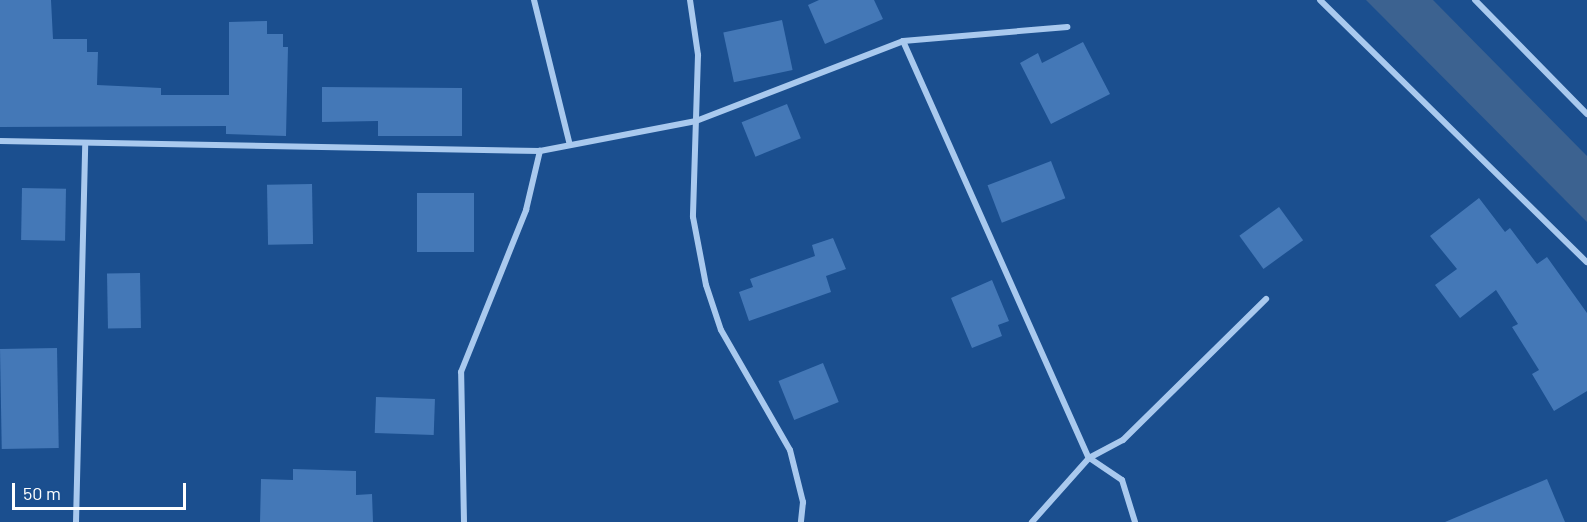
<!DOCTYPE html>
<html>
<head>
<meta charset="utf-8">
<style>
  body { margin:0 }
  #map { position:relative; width:1587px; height:522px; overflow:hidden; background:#1b4f8f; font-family:Barlow,sans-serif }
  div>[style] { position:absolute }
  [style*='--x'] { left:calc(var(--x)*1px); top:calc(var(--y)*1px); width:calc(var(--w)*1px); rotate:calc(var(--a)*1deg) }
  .water>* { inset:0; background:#3c6290 }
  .building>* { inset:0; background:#4478b7; transform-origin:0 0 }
  .minor>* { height:6px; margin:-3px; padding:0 3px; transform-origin:3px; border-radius:3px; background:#a9c9ee }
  span { translate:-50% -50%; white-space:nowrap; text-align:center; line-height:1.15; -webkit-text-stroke:4.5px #1b4f8f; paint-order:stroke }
  .scale { position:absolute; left:12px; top:483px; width:174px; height:27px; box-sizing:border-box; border:3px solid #fff; border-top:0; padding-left:8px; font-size:18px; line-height:21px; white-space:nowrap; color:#fff; -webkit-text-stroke:4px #1b4f8f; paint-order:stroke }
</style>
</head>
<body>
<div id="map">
  <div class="water">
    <div style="clip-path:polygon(1366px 0,1433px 0,1587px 156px,1587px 222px)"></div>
  </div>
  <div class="building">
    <div style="clip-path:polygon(0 0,51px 0,53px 39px,87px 39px,87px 52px,98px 52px,97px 85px,161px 88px,161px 95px,229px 95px,229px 22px,267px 21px,267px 34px,283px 34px,283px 47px,288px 47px,286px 136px,226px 134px,226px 126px,0 127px)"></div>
    <div style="clip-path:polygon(819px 0,874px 0,883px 19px,825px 44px,808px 5px)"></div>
    <div style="left:782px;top:20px;width:51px;height:60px;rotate:78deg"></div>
    <div style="clip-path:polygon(1083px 42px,1110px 94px,1051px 124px,1020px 63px,1038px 53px,1042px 63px)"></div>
    <div style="clip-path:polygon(322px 87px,462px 88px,462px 136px,378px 136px,378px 121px,322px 122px)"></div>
    <div style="left:787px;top:104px;width:37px;height:49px;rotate:68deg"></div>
    <div style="left:1051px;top:161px;width:40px;height:68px;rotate:69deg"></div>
    <div style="left:312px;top:184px;width:60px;height:45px;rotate:89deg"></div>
    <div style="left:22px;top:188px;width:44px;height:52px;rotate:1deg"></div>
    <div style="left:417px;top:193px;width:57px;height:59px"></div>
    <div style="clip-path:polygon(1479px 198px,1505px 232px,1510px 228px,1537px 264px,1547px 257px,1587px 313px,1587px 391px,1554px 411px,1532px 374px,1539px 370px,1512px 327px,1518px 324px,1496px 290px,1460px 318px,1435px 285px,1457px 269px,1430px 236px)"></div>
    <div style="left:1279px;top:207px;width:41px;height:49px;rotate:54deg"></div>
    <div style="clip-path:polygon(833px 238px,846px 269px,826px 276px,831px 292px,749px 321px,739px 292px,753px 287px,750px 279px,815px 256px,812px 245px)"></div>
    <div style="left:140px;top:273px;width:55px;height:33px;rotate:89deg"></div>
    <div style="clip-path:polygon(992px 280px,1009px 321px,998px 325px,1002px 336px,972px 348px,951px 298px)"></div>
    <div style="left:57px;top:348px;width:100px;height:57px;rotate:89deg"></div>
    <div style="left:823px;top:363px;width:42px;height:48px;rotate:68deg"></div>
    <div style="left:376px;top:397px;width:59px;height:36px;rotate:2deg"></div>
    <div style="clip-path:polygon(293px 469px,356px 471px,356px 495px,372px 494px,373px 522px,260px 522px,261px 479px,293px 480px)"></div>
    <div style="clip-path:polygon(1547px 479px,1565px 522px,1445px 522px)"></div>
  </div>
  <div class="minor">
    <div style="--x:534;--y:0;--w:149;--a:76.1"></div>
    <div style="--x:690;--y:0;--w:56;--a:81.7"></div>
    <div style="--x:698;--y:55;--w:162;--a:91.8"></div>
    <div style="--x:693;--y:217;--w:69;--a:79.2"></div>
    <div style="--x:706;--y:285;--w:47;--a:71.6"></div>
    <div style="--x:721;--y:330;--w:138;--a:60.1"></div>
    <div style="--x:790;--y:450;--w:54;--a:76"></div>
    <div style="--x:803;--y:502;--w:20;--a:96"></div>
    <div style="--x:1320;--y:0;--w:374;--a:44.5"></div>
    <div style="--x:1475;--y:0;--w:160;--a:45.5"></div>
    <div style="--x:903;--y:41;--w:165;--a:-4.9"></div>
    <div style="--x:0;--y:141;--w:540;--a:1.06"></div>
    <div style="--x:540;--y:151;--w:159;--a:-10.9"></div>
    <div style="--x:696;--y:121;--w:222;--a:-21.1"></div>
    <div style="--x:903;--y:41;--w:457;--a:66"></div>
    <div style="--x:1089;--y:458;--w:86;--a:131.7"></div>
    <div style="--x:76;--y:522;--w:376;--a:-88.6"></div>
    <div style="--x:464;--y:522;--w:150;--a:-91.1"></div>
    <div style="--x:461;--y:372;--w:175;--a:-68.1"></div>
    <div style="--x:526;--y:210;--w:61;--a:-76.7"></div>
    <div style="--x:1135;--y:522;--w:44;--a:-107.2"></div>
    <div style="--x:1122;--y:480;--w:40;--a:-146"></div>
    <div style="--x:1089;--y:458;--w:38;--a:-28"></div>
    <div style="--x:1123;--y:440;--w:201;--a:-44.6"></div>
  </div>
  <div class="scale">50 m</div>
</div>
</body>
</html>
